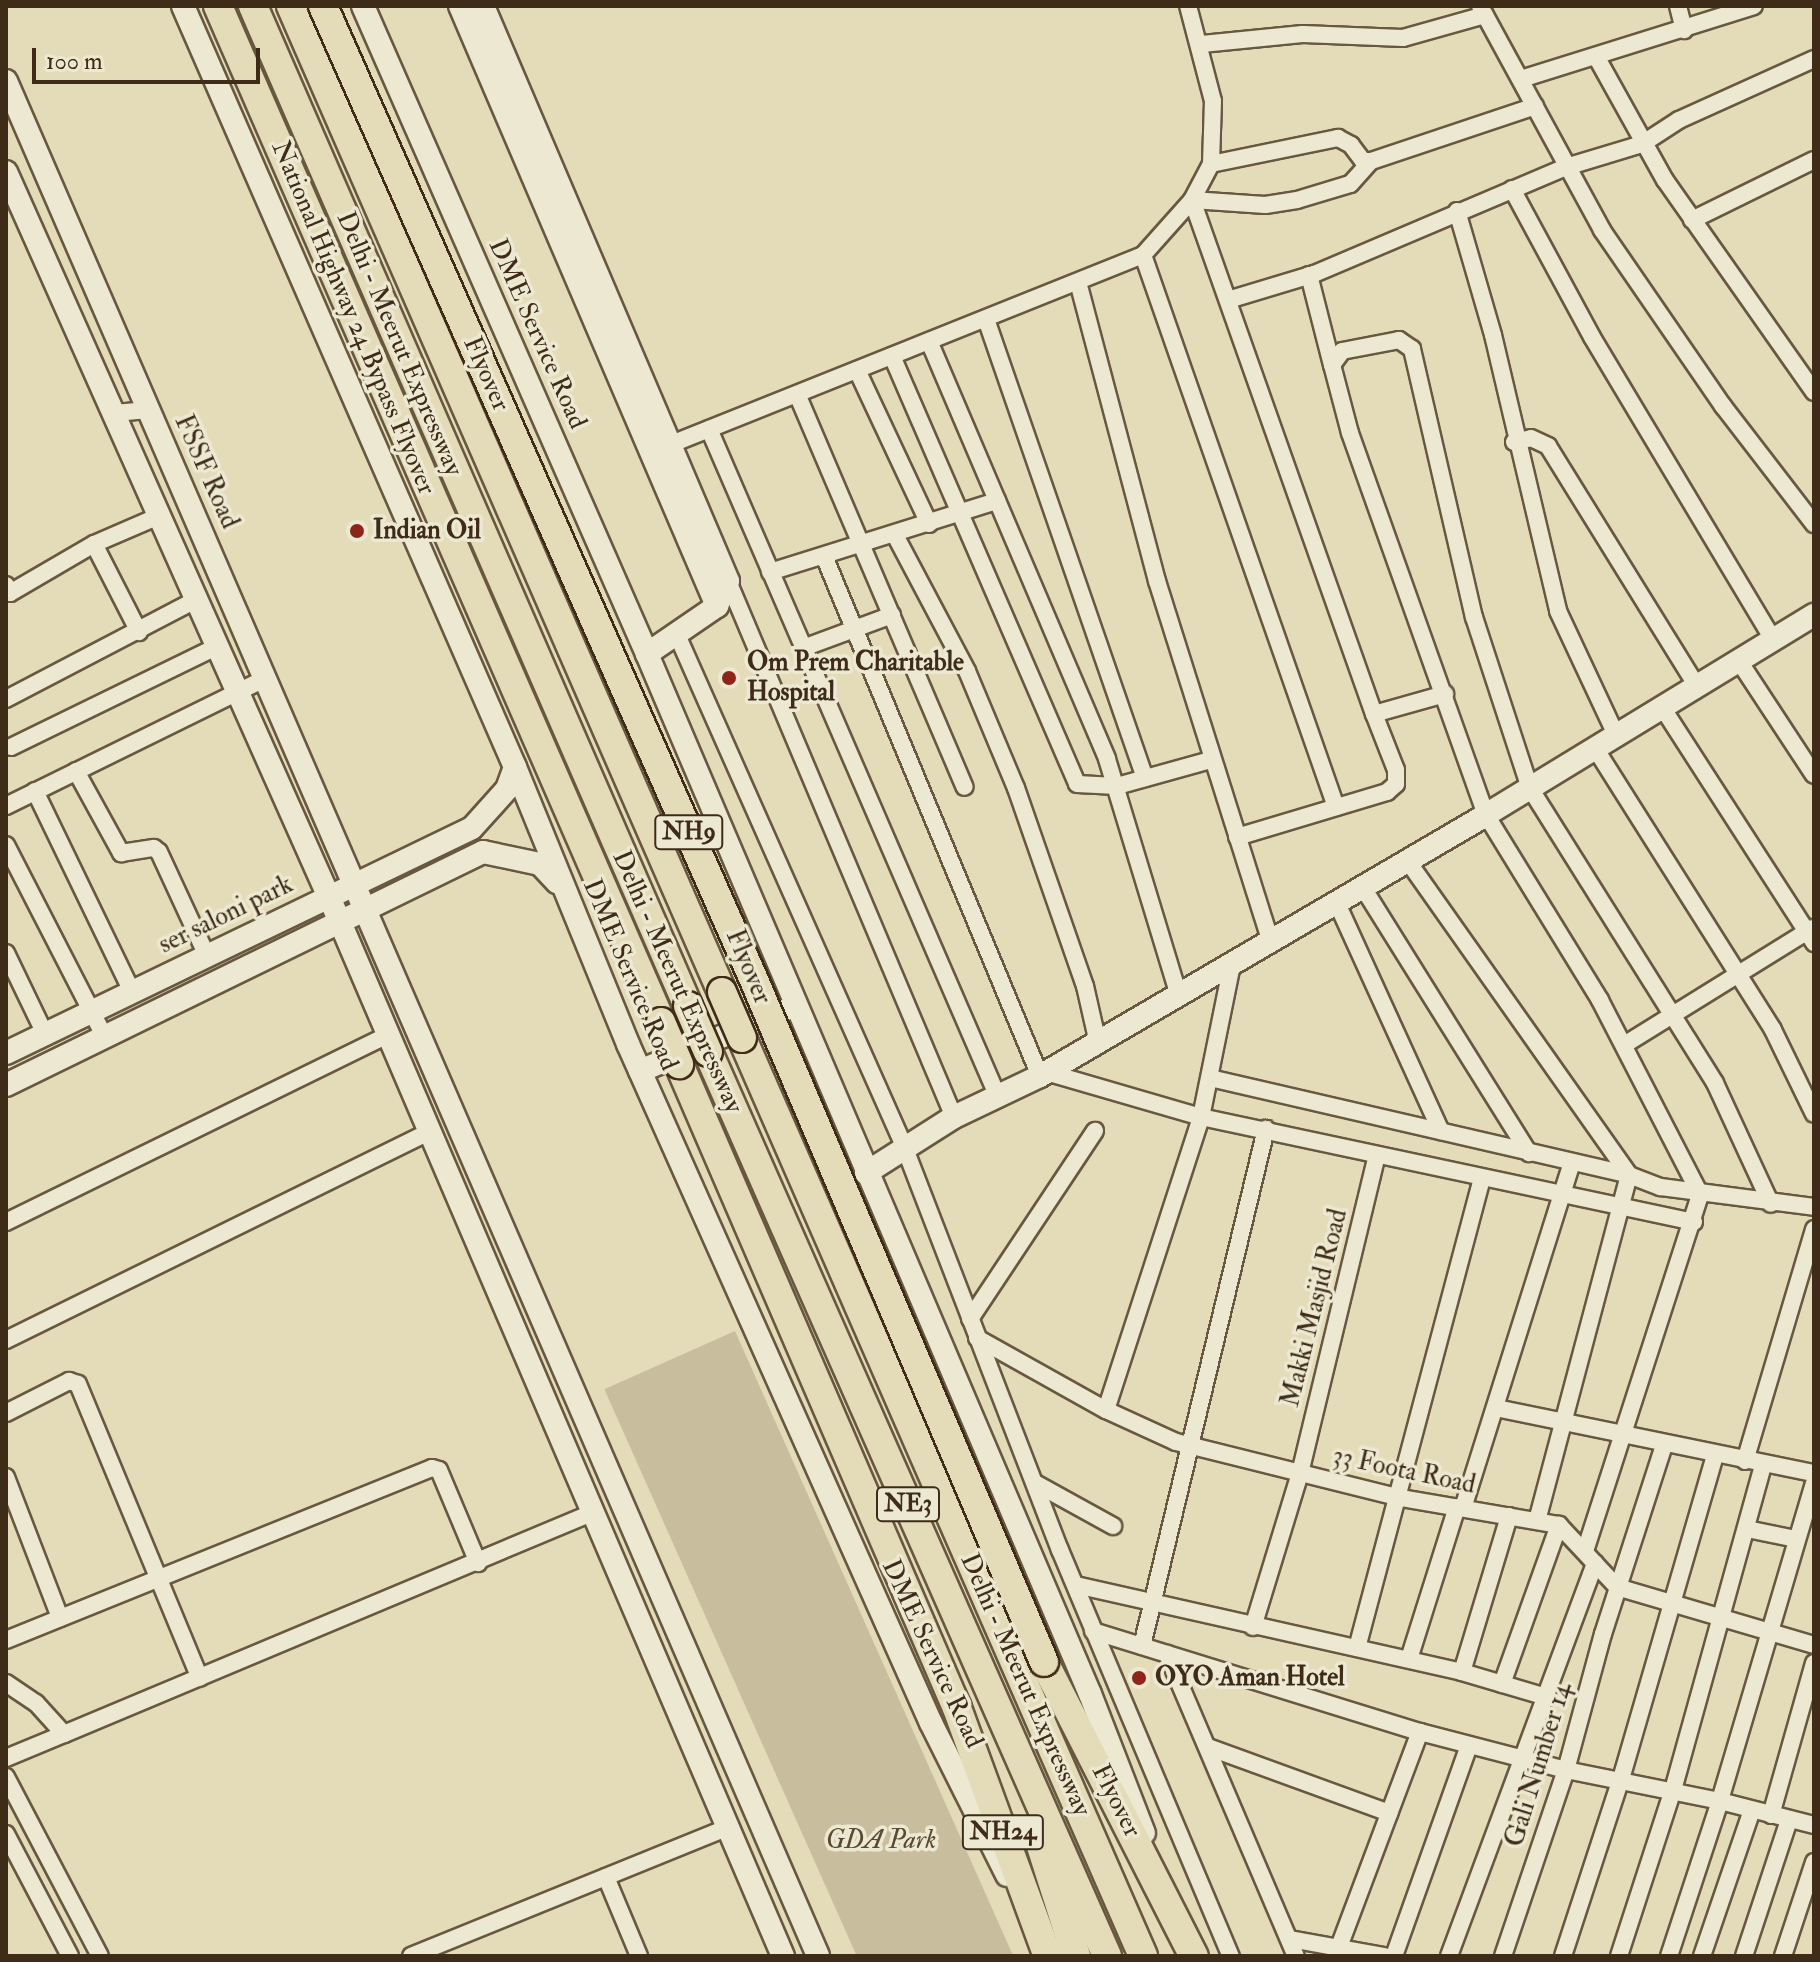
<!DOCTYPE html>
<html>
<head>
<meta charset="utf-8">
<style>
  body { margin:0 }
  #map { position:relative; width:1820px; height:1962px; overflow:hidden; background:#e4dbb8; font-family:"IM FELL Double Pica",serif }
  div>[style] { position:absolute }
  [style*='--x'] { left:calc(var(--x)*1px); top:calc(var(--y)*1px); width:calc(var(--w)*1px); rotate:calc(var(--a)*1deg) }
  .green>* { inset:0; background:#c8bd9d; transform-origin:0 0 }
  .roads { filter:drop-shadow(2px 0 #685840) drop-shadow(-2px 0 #685840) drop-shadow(0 2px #685840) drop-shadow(0 -2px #685840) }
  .street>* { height:16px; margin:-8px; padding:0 8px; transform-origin:8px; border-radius:8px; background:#ede8d1 }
  .secondary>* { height:22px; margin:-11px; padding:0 11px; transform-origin:11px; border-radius:11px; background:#ede8d1 }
  .highway>* { height:28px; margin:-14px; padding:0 14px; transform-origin:14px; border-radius:14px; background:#e4dbb8 }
  .bridges { filter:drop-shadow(2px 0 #3e2c18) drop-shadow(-2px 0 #3e2c18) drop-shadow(0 2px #3e2c18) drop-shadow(0 -2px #3e2c18) }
  .highway-bridge>* { height:28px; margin:-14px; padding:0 14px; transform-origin:14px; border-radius:14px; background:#e4dbb8 }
  .dots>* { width:22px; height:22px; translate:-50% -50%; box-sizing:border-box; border:4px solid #ede8d1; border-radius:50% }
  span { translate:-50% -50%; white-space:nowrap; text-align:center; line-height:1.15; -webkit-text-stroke:7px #ede8d1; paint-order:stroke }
  .shield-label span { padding:2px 6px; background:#ede8d1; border:2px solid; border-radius:6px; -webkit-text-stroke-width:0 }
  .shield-label { font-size:24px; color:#3e2c18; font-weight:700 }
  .street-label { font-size:26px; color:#3e2c18 }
  .poi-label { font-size:26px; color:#3e2c18; font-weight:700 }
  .left { translate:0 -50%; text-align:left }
  .park-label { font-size:26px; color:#5a4933; font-style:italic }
  .frame { position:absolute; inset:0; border:8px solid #3e2c18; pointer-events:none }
  .scale { position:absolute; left:32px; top:48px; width:228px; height:36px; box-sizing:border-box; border:4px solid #3e2c18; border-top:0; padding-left:10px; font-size:24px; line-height:28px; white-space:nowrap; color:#3e2c18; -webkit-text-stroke:6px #ede8d1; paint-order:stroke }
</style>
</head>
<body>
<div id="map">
  <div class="green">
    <div style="left:735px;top:1331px;width:683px;height:143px;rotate:66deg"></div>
  </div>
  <div class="roads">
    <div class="street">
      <div style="--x:1480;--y:6;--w:255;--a:61.4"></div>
      <div style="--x:1602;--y:230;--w:214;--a:55.5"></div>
      <div style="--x:1723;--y:406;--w:149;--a:52.4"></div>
      <div style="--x:1678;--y:6;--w:25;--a:76"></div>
      <div style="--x:1202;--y:44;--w:101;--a:-5.7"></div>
      <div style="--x:1303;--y:34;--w:100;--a:2.3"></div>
      <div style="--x:1403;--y:38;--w:85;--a:-15.7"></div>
      <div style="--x:1597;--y:58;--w:140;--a:60.9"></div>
      <div style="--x:1665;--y:180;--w:259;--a:54.9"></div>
      <div style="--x:1521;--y:79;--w:244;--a:-17.4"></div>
      <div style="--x:1371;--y:161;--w:31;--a:132"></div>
      <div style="--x:1350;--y:184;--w:55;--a:163.2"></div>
      <div style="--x:1297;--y:200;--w:32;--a:171"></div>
      <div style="--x:1265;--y:205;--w:73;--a:-176.1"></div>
      <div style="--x:1192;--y:200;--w:545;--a:70.5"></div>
      <div style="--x:1374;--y:714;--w:74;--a:-15.7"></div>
      <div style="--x:1211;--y:164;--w:130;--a:-11.6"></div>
      <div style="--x:1338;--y:138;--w:15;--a:28"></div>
      <div style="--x:1351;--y:145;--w:20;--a:53"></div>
      <div style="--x:1363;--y:161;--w:8;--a:0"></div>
      <div style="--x:1371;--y:161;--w:173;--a:-18.5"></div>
      <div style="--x:1512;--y:189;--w:168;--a:61.6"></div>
      <div style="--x:1592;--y:337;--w:353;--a:59.1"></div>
      <div style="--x:1457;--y:211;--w:129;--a:73.8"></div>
      <div style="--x:1493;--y:335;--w:284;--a:76.7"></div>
      <div style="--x:1558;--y:611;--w:137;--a:64.9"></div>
      <div style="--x:1692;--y:220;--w:136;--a:-26.2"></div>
      <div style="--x:1143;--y:255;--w:585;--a:70.73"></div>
      <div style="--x:1309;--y:275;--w:93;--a:75.7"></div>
      <div style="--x:1078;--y:282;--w:309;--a:75.2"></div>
      <div style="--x:1157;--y:581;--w:375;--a:72.5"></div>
      <div style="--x:1228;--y:300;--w:90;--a:-16.8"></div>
      <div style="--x:1314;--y:274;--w:274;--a:-23"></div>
      <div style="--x:1566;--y:167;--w:79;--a:-16.8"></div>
      <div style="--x:1642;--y:144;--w:44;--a:-33"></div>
      <div style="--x:1679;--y:120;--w:148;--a:-24.3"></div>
      <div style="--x:986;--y:319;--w:486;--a:70.9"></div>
      <div style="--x:929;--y:341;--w:454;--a:66.9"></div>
      <div style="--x:1107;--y:759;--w:244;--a:73.1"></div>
      <div style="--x:892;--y:356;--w:466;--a:66.6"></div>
      <div style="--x:1077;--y:784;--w:40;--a:2.9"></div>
      <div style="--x:1117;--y:786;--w:98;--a:-15.5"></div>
      <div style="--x:857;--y:370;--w:170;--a:64.9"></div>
      <div style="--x:797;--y:394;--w:427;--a:66.9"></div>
      <div style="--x:114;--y:413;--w:35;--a:-5"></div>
      <div style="--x:709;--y:429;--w:728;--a:66.61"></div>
      <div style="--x:1514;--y:442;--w:17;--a:-13"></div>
      <div style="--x:1531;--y:438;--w:19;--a:25"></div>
      <div style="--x:1548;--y:446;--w:282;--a:58.2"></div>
      <div style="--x:669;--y:445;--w:511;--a:-21.84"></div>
      <div style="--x:1143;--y:255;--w:74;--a:-48.3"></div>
      <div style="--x:1192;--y:200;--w:41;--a:-62.2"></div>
      <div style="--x:1211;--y:164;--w:63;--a:-88.2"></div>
      <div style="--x:1213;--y:101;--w:98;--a:-104.7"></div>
      <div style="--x:895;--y:535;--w:154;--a:62.1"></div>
      <div style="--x:967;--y:671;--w:127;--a:67.3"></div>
      <div style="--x:1016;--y:788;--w:210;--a:70.8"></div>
      <div style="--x:1085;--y:986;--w:54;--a:77.2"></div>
      <div style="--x:94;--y:544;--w:99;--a:62.9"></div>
      <div style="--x:824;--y:556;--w:563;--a:67.44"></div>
      <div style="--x:770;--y:572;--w:238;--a:-17.4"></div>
      <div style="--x:728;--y:581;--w:582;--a:67.14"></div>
      <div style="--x:6;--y:585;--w:9;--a:63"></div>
      <div style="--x:10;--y:593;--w:97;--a:-30.3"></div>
      <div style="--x:94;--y:544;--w:71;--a:-23.3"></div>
      <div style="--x:678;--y:637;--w:557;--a:66.06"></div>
      <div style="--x:904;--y:1146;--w:433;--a:68.9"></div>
      <div style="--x:1060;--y:1550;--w:441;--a:67.2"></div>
      <div style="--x:803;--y:648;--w:95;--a:-20.3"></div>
      <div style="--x:1739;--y:661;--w:136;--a:56.7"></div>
      <div style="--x:6;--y:699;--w:213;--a:-27.6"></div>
      <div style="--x:1662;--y:707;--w:281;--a:57.2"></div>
      <div style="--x:11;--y:747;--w:228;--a:-26"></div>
      <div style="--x:1595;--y:748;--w:333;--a:57.7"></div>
      <div style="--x:1773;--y:1030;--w:93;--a:64"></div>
      <div style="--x:76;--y:771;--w:94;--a:61.2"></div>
      <div style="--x:121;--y:853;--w:33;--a:-9"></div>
      <div style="--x:154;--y:848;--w:6;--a:39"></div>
      <div style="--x:159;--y:852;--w:115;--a:65.2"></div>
      <div style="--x:35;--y:791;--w:223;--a:64.2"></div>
      <div style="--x:6;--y:806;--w:290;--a:-26.2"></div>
      <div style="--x:1237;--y:837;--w:157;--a:-16.7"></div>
      <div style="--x:1387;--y:792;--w:12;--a:-42"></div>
      <div style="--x:1396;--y:784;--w:14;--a:-90"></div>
      <div style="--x:1396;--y:770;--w:60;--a:-111.4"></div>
      <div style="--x:6;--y:845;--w:217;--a:62.8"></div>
      <div style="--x:1407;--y:860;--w:385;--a:54.8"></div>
      <div style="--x:1629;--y:1175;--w:357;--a:104.9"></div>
      <div style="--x:1362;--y:886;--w:315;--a:58"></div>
      <div style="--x:1336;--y:901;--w:253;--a:65.5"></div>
      <div style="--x:6;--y:953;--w:90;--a:64.3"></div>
      <div style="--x:1624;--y:1045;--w:222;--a:-31.8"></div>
      <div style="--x:1046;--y:1072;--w:161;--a:16.2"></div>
      <div style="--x:1201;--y:1117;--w:504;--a:12.02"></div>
      <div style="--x:1210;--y:1078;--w:430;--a:13"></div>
      <div style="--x:1629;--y:1175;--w:34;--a:21"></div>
      <div style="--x:1661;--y:1187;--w:154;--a:7.4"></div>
      <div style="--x:6;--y:1222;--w:427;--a:-26.1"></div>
      <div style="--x:970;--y:1319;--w:226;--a:-56.4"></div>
      <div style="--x:977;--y:1338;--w:148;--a:29.2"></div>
      <div style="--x:1106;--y:1410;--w:77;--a:24.6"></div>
      <div style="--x:1176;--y:1442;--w:232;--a:14"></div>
      <div style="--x:1401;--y:1498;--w:160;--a:9.7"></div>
      <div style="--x:1559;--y:1525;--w:85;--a:46.9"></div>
      <div style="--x:1617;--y:1587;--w:205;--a:16.4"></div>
      <div style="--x:6;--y:1340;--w:474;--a:-26.2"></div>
      <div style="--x:1496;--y:1408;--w:325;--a:11.6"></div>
      <div style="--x:1106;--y:1410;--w:308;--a:-72"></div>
      <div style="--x:1201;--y:1117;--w:160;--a:-78.5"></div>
      <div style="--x:6;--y:1413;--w:71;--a:-26.9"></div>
      <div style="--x:69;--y:1381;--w:9;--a:18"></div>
      <div style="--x:78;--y:1384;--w:318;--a:67.5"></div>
      <div style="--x:1745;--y:1461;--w:242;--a:-73.4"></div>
      <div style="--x:6;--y:1477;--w:151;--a:69"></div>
      <div style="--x:1814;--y:1483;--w:332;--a:106.5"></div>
      <div style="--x:1720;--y:1801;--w:97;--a:14.3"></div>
      <div style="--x:1037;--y:1484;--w:87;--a:28.9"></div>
      <div style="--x:1463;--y:1508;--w:362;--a:-72.5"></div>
      <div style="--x:1747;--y:1529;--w:50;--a:11.5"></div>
      <div style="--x:1586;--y:1548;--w:372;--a:-72.1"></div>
      <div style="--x:1700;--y:1194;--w:218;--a:-117.3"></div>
      <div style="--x:1600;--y:1000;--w:217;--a:-121.6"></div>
      <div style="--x:1486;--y:815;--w:405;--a:-109.6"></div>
      <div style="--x:1350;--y:433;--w:70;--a:-104.8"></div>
      <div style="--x:1332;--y:365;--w:17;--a:-54"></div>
      <div style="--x:1342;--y:351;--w:58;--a:-10.9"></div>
      <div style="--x:1399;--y:340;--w:16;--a:35"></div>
      <div style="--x:1412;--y:349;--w:275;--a:77"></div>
      <div style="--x:1474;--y:617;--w:180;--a:71.9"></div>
      <div style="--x:1530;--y:788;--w:348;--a:57.9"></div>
      <div style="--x:1715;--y:1083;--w:133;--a:65.2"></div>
      <div style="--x:1076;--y:1585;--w:396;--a:12.7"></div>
      <div style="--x:1462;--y:1672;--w:84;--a:16.5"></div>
      <div style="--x:1253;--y:1627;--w:161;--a:-73"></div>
      <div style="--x:1300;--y:1473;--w:327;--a:-76.4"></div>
      <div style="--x:1093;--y:1631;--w:342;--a:17.2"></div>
      <div style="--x:1420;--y:1732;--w:151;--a:14.6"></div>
      <div style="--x:1566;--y:1770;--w:157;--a:11.4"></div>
      <div style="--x:1720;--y:1801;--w:163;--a:108.2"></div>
      <div style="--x:6;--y:1640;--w:459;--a:-22"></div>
      <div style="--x:432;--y:1468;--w:7;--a:16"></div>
      <div style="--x:439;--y:1470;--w:101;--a:67.2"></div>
      <div style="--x:1142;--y:1646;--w:532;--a:-76.51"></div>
      <div style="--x:1357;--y:1648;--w:486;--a:-75.1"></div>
      <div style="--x:1167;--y:1654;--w:328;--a:66.9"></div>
      <div style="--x:1409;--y:1659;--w:159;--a:-72.5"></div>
      <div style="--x:1462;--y:1672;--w:163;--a:-73.2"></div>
      <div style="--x:6;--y:1683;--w:36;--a:34"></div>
      <div style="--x:36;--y:1703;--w:42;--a:47.9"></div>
      <div style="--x:64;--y:1734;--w:575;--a:-22.73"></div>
      <div style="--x:1502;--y:1684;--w:169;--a:-70.3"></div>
      <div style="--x:1208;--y:1747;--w:193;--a:20"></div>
      <div style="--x:6;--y:1758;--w:63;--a:-22.5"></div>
      <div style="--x:6;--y:1777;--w:202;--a:62.3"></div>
      <div style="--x:1771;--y:1815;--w:158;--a:-74.2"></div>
      <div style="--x:6;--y:1834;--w:138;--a:62.3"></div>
      <div style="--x:606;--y:1877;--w:86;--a:67.3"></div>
      <div style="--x:1290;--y:1939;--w:96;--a:10.3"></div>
      <div style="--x:1339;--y:1947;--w:230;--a:-69.4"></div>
      <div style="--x:411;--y:1956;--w:342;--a:-22.1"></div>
      <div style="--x:1394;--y:1956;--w:224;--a:-70.4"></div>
      <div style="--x:1449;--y:1956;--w:419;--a:-69.6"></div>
      <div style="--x:1503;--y:1956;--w:196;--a:-71.3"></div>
      <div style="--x:1566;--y:1770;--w:141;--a:-74.8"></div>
      <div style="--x:1603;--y:1634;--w:199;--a:-72.1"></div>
      <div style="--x:1563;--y:1956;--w:186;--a:-71.9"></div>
      <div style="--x:1621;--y:1779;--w:336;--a:-73.8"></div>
      <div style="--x:1619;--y:1956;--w:175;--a:-72"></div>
      <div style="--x:1673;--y:1790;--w:337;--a:-74.5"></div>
      <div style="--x:1702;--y:1956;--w:154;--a:-71.1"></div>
      <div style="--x:1744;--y:1956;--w:143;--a:-71.7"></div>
      <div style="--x:1783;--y:1956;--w:99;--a:-71.7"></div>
    </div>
    <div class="secondary">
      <div style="--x:183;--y:6;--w:830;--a:66.43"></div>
      <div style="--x:515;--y:767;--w:299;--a:67.8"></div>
      <div style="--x:628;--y:1044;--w:744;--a:65.95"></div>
      <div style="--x:931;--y:1723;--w:170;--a:63.4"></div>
      <div style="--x:363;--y:6;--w:708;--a:66.33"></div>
      <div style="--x:647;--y:654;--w:1130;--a:66.93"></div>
      <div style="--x:1090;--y:1694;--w:149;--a:68.8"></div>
      <div style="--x:460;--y:6;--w:653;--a:66.81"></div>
      <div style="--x:483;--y:6;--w:625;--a:66.92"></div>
      <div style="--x:728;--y:581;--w:27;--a:114"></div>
      <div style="--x:717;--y:606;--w:85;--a:145.6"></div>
      <div style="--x:6;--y:81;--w:2043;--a:66.58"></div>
      <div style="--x:6;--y:172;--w:821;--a:65.99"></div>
      <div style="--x:340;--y:922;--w:1125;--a:66.81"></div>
      <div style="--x:6;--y:1053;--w:517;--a:-25.77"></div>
      <div style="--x:472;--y:828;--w:52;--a:-48.1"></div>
      <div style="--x:507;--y:789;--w:23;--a:-70"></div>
      <div style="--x:640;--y:1071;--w:155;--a:-22.8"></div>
      <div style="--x:6;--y:1085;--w:531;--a:-26.03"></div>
      <div style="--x:483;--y:852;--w:58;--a:11.9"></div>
      <div style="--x:540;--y:864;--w:25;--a:47"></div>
      <div style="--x:866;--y:1173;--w:104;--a:-32.5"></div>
      <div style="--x:954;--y:1117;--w:95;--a:-25.5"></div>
      <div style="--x:1040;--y:1076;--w:511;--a:-30.33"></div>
      <div style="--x:1481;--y:818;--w:390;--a:-31.4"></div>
    </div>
    <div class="highway">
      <div style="--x:218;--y:6;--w:1108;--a:66.44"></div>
      <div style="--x:253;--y:6;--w:1091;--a:66.49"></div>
      <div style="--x:291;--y:6;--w:1076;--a:66.39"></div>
      <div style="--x:742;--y:1038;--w:1002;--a:66.4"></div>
      <div style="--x:708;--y:1052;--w:988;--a:66.18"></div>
      <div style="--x:679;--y:1064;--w:701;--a:66.65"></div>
      <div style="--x:957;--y:1708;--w:264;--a:69.9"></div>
      <div style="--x:1044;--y:1662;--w:330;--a:63"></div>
      <div style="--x:1040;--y:1843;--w:119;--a:72.3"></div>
    </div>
  </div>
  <div class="bridges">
    <div class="highway-bridge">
      <div style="--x:323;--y:6;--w:1065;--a:66.13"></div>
      <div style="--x:754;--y:980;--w:741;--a:66.96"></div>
      <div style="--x:722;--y:992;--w:50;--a:66.5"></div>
      <div style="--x:688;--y:1006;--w:50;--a:66.5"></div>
      <div style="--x:661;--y:1022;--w:46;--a:66.8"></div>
    </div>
  </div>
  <div class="dots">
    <div style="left:357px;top:531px;background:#8f2418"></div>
    <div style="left:729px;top:678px;background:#8f2418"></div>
    <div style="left:1139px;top:1678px;background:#8f2418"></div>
  </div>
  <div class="shield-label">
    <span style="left:689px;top:832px">NH9</span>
    <span style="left:908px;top:1504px">NE3</span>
    <span style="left:1003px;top:1832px">NH24</span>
  </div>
  <div class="street-label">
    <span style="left:353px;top:318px;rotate:67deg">National Highway 24 Bypass Flyover</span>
    <span style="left:537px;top:334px;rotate:66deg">DME Service Road</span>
    <span style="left:399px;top:344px;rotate:67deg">Delhi - Meerut Expressway</span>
    <span style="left:486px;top:374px;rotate:66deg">Flyover</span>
    <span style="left:206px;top:472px;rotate:66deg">FSSF Road</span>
    <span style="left:226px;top:915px;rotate:-26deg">ser saloni park</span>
    <span style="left:748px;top:967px;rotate:67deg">Flyover</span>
    <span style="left:630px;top:975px;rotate:67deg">DME Service Road</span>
    <span style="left:677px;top:982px;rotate:66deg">Delhi - Meerut Expressway</span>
    <span style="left:1315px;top:1308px;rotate:-76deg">Makki Masjid Road</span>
    <span style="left:1404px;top:1471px;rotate:12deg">33 Foota Road</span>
    <span style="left:932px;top:1654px;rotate:65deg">DME Service Road</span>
    <span style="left:1025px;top:1685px;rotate:66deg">Delhi - Meerut Expressway</span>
    <span style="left:1539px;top:1765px;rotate:-73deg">Gali Number 14</span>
    <span style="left:1116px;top:1801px;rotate:63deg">Flyover</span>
  </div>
  <div class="poi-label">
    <span class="left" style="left:373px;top:531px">Indian Oil</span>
    <span class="left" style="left:747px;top:678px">Om Prem Charitable<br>Hospital</span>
    <span class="left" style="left:1155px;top:1678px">OYO Aman Hotel</span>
  </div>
  <div class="park-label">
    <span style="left:881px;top:1841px">GDA Park</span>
  </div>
  <div class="frame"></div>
  <div class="scale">100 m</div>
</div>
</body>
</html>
